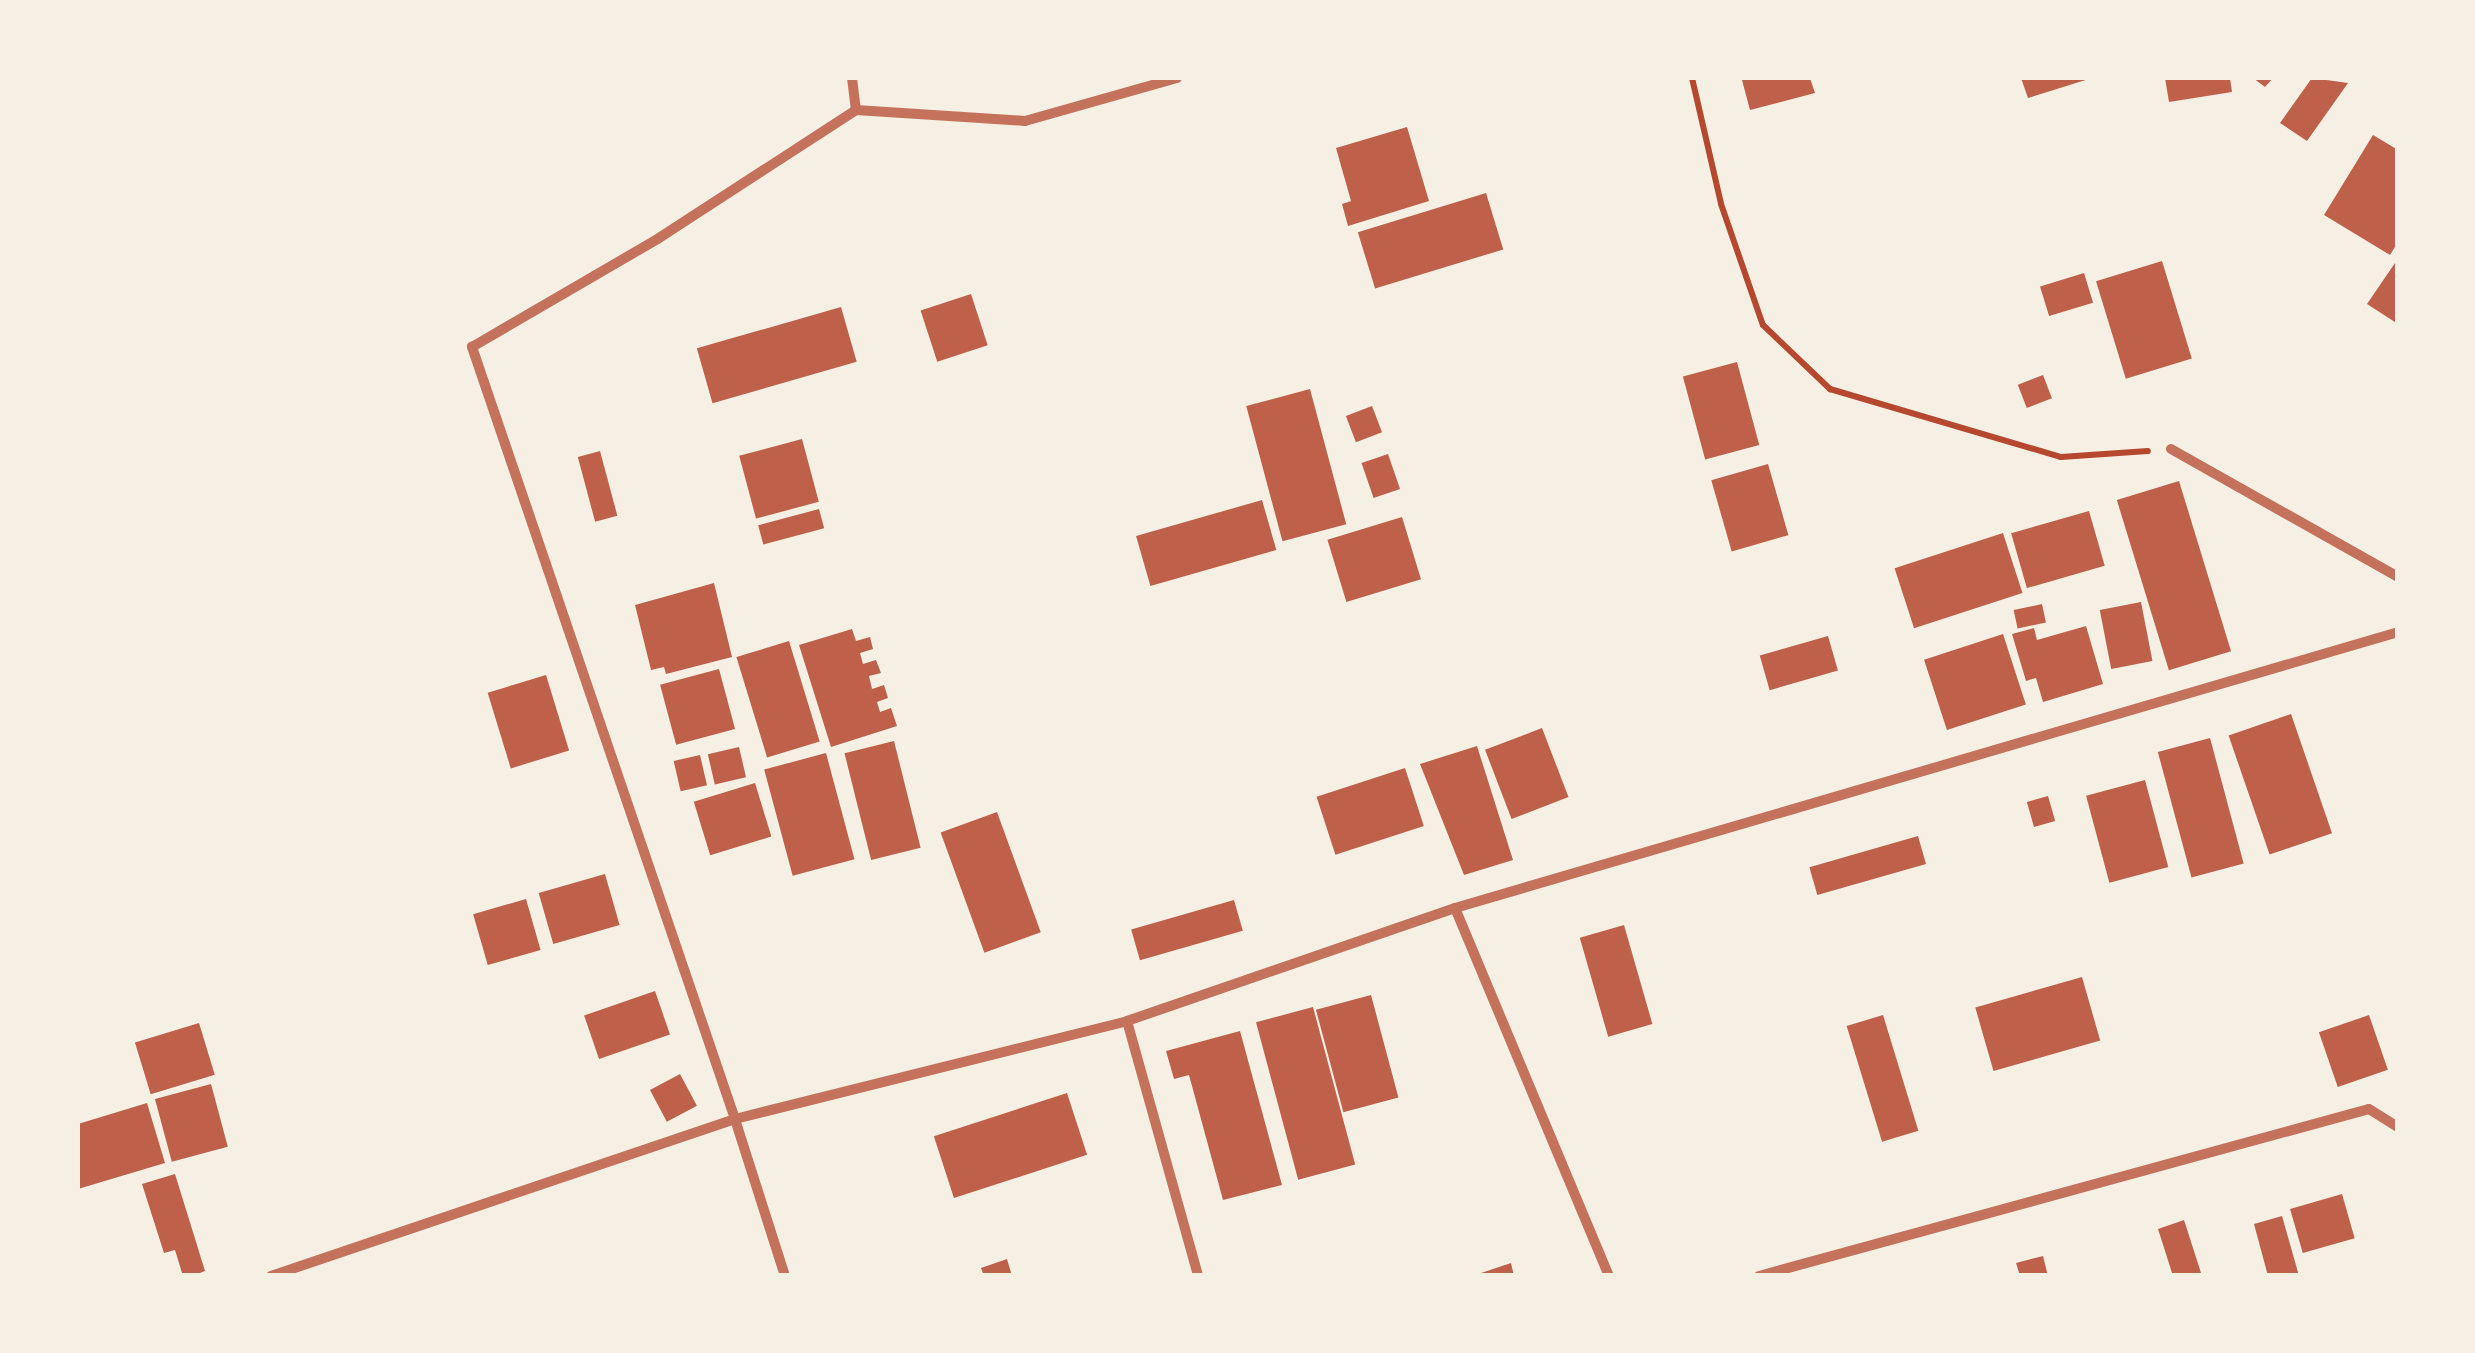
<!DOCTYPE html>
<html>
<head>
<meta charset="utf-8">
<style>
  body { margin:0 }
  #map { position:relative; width:2475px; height:1353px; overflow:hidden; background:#f6efe4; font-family:Signika,sans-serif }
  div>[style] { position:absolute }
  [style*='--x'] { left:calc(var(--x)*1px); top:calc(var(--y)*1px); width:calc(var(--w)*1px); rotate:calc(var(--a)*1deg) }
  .building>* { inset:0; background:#bf614a; transform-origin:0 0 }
  .path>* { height:6px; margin:-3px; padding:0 3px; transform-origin:3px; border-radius:3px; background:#b5482f }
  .minor>* { height:10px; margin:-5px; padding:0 5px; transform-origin:5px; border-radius:5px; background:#c5725c }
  span { translate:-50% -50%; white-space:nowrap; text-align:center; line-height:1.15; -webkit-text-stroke:9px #f6efe4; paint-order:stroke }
  .frame { position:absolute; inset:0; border:80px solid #f6efe4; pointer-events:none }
</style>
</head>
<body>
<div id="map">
  <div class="building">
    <div style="clip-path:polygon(1810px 78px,1815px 93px,1750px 110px,1742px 80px)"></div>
    <div style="clip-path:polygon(2021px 78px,2092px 78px,2028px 98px)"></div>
    <div style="clip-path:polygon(2165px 78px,2230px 78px,2232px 92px,2169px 102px)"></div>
    <div style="clip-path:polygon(2253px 78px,2273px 78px,2265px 87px)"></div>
    <div style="clip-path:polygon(2312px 78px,2348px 83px,2307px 141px,2280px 123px)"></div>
    <div style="clip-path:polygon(1407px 127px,1429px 201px,1348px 226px,1342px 204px,1351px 201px,1336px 148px)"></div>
    <div style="clip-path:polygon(2373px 135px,2398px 150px,2398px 242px,2390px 255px,2324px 215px)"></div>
    <div style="left:1486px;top:193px;width:59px;height:134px;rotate:73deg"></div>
    <div style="left:2162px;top:261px;width:102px;height:69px;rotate:73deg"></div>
    <div style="clip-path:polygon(2395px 263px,2398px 265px,2398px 324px,2367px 304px)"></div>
    <div style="left:2084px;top:273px;width:31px;height:46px;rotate:73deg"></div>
    <div style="left:971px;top:294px;width:54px;height:53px;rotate:72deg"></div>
    <div style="left:841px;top:307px;width:57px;height:150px;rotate:74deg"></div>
    <div style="left:1737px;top:362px;width:86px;height:56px;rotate:75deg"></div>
    <div style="left:2043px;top:375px;width:25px;height:27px;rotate:69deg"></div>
    <div style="left:1310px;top:389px;width:140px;height:66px;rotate:75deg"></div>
    <div style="left:1372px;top:406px;width:28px;height:28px;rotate:69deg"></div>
    <div style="left:802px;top:439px;width:65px;height:65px;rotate:75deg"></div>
    <div style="left:600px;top:451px;width:67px;height:23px;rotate:75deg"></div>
    <div style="left:1388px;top:454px;width:37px;height:28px;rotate:71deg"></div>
    <div style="left:1768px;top:464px;width:74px;height:59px;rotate:74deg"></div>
    <div style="left:2179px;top:481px;width:178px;height:65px;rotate:73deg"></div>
    <div style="left:1262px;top:500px;width:52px;height:131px;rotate:74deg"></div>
    <div style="left:819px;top:509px;width:20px;height:63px;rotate:75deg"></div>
    <div style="left:2089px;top:511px;width:57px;height:81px;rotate:74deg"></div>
    <div style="left:1402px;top:517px;width:65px;height:78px;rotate:73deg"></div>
    <div style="left:2003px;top:533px;width:63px;height:114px;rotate:72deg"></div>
    <div style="clip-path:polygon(714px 583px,732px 657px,666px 674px,664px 667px,651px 670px,635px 605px)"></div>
    <div style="left:2141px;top:602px;width:60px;height:42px;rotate:79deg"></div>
    <div style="left:2042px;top:604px;width:19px;height:29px;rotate:78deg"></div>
    <div style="clip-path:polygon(2086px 626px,2103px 684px,2043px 702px,2036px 678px,2026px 681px,2012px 634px,2034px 628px,2037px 640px)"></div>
    <div style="clip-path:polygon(852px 629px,856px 641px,870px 637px,873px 649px,860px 653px,863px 664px,876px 660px,881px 673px,869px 676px,872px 689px,884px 685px,888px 698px,877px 702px,880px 712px,891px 708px,897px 726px,831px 747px,799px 645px)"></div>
    <div style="left:2003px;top:634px;width:74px;height:83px;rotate:72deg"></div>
    <div style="left:1828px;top:636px;width:36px;height:71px;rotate:74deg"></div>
    <div style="left:789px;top:641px;width:105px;height:55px;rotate:73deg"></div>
    <div style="left:719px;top:669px;width:62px;height:61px;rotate:75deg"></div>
    <div style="left:546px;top:675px;width:79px;height:61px;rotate:73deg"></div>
    <div style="left:2291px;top:714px;width:126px;height:66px;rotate:71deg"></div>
    <div style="left:1542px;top:728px;width:74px;height:61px;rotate:69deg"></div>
    <div style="left:2210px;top:738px;width:130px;height:54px;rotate:75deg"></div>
    <div style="left:894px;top:741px;width:110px;height:51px;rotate:76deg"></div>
    <div style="clip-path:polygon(1477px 746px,1513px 860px,1464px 875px,1420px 764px)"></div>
    <div style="left:739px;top:747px;width:31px;height:32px;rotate:77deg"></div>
    <div style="left:826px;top:753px;width:110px;height:64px;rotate:75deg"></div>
    <div style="left:700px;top:755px;width:31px;height:27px;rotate:77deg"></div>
    <div style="left:1405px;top:768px;width:61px;height:93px;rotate:72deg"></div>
    <div style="left:2145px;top:780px;width:90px;height:61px;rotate:75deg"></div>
    <div style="left:755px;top:783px;width:56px;height:64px;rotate:73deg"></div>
    <div style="left:2048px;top:796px;width:26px;height:22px;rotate:74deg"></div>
    <div style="left:997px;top:812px;width:128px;height:60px;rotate:70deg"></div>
    <div style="left:1918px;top:836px;width:29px;height:113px;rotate:74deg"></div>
    <div style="left:605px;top:874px;width:53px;height:69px;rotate:74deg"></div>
    <div style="left:526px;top:899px;width:53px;height:55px;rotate:74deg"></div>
    <div style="left:1234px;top:900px;width:32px;height:107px;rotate:74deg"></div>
    <div style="left:1624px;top:925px;width:103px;height:46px;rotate:74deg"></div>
    <div style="left:2082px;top:977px;width:66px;height:111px;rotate:74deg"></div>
    <div style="left:655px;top:991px;width:46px;height:75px;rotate:71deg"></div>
    <div style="left:1371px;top:995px;width:106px;height:57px;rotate:75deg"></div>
    <div style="left:1313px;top:1007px;width:163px;height:59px;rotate:75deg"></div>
    <div style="left:1883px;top:1015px;width:121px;height:38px;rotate:73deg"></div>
    <div style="left:2369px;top:1015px;width:58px;height:53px;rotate:71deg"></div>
    <div style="left:199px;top:1023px;width:54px;height:67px;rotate:73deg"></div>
    <div style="clip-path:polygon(1240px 1031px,1282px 1185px,1223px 1200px,1189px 1075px,1174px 1079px,1166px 1051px)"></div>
    <div style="left:680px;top:1074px;width:36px;height:34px;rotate:62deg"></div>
    <div style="left:211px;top:1084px;width:65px;height:58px;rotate:75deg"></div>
    <div style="left:1067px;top:1093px;width:65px;height:140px;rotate:72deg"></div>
    <div style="clip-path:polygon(147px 1103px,165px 1163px,78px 1189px,78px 1124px)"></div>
    <div style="clip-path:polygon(175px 1174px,205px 1271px,192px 1276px,183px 1276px,175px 1250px,164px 1253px,142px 1184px)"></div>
    <div style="left:2342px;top:1194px;width:46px;height:54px;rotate:74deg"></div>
    <div style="clip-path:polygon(2282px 1216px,2299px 1276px,2268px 1276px,2254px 1224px)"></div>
    <div style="clip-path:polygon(2184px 1220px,2202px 1276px,2173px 1276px,2158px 1229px)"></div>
    <div style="clip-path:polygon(2043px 1256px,2048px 1276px,2020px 1276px,2016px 1263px)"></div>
    <div style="clip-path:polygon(1007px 1259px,1012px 1276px,984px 1276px,981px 1268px)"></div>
    <div style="clip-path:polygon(1511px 1263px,1514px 1276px,1475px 1276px,1475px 1275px)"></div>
  </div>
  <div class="path">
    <div style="--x:1692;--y:78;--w:129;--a:77"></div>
    <div style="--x:1721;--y:204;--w:128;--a:70.9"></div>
    <div style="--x:1763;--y:325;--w:93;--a:43.7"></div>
    <div style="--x:1830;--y:389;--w:241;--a:16.4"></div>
    <div style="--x:2061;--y:457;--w:87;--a:-3.9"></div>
  </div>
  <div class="minor">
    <div style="--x:852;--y:78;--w:32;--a:83"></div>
    <div style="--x:2171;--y:449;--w:261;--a:29.4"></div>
    <div style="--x:1455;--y:908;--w:399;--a:67.3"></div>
    <div style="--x:1127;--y:1021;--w:265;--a:74.4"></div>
    <div style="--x:271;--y:1276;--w:490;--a:-18.7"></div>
    <div style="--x:735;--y:1119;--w:816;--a:-108.81"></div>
    <div style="--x:472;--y:347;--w:216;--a:-30.2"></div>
    <div style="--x:659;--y:238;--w:235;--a:-33"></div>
    <div style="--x:856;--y:110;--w:169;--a:3.7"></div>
    <div style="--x:1025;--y:121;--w:158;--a:-15.8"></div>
    <div style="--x:785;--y:1276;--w:165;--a:-107.7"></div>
    <div style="--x:735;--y:1119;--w:404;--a:-14"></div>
    <div style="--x:1127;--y:1021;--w:347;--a:-19"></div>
    <div style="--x:1455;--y:908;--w:983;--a:-16.31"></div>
    <div style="--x:1759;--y:1276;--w:632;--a:-15.31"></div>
    <div style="--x:2369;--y:1109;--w:34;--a:32"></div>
  </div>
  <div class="frame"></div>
</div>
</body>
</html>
